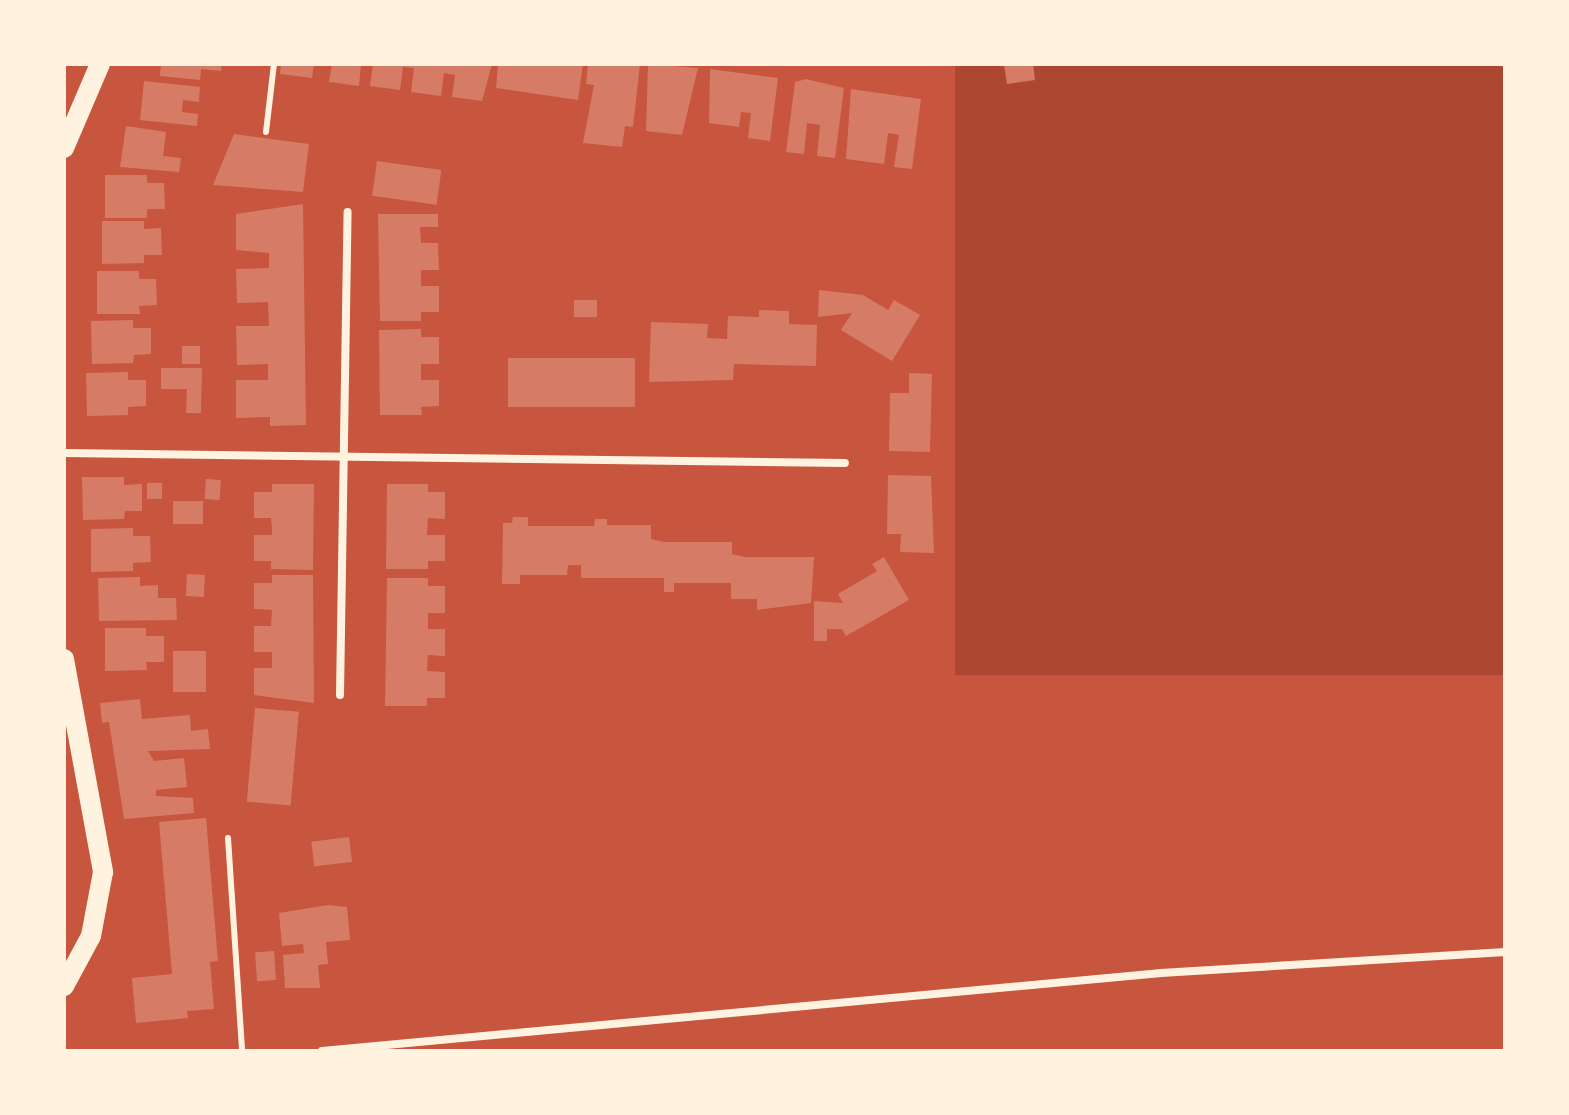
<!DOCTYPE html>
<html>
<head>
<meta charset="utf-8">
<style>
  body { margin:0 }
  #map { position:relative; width:1569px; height:1115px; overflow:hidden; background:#c8553d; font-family:Roboto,sans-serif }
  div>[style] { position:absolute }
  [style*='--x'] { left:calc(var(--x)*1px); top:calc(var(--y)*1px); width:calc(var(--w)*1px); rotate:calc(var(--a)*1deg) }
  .green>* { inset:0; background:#ae4732; transform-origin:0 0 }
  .building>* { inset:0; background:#d67c66; transform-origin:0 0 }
  .service>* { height:6px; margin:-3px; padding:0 3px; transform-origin:3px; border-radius:3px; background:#fff3e0 }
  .minor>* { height:8px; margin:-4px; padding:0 4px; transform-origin:4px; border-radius:4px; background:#fff3e0 }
  .primary>* { height:20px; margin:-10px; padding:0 10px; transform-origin:10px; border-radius:10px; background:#fff3e0 }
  span { translate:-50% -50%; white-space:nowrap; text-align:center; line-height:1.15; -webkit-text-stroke:6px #fff3e0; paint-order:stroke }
  .frame { position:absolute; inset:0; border:66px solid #fff3e0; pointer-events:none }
</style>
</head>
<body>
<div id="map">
  <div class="green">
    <div style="left:955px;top:64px;width:550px;height:611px"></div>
  </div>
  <div class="building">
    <div style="clip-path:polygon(161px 64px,222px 64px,221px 71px,201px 69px,200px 80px,160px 76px)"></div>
    <div style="clip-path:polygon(281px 64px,314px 64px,312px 78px,280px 74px)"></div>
    <div style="clip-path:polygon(332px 64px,361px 64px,359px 86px,329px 82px)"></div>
    <div style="clip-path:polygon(373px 64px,492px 64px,482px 101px,452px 97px,455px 75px,444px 73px,441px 96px,411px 92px,414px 68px,403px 67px,400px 90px,370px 86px)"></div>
    <div style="clip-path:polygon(498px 64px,583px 64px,578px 100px,496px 88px)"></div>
    <div style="clip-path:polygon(588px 64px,640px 64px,633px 127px,625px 126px,622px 147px,583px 143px,594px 85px,586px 84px)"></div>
    <div style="clip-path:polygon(648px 64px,698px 68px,682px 135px,646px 131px)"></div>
    <div style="clip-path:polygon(1004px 64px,1033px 64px,1035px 80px,1007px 84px)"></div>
    <div style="clip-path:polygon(710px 69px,778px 78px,770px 141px,748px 138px,751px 113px,741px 112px,739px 127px,709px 123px)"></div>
    <div style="clip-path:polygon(806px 79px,844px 88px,835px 158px,817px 156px,820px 125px,807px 123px,804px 154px,786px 152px,795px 82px)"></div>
    <div style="clip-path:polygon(144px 81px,200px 87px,199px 102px,183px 100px,182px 112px,198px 114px,197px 126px,140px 120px)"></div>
    <div style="clip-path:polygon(851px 89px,921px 99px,912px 169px,894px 167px,899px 135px,888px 133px,884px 164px,846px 159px)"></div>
    <div style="clip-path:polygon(126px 126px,166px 132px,163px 156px,181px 158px,179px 172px,120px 167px)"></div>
    <div style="clip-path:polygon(234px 134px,309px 144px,303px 192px,213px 185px)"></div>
    <div style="left:377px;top:161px;width:65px;height:35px;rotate:8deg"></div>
    <div style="clip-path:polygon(105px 175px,147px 175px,147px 183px,164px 183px,165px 209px,147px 209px,147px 218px,105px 218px)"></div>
    <div style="clip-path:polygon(303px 204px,306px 425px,270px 426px,270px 417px,236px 418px,236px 380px,268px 380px,268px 364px,237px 365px,236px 326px,269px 326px,268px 302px,237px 303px,236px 269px,269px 268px,269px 253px,236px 250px,236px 214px)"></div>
    <div style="clip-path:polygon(378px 214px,438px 214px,438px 227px,420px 227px,421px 243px,438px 243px,439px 270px,421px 270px,421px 286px,439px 286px,439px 312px,421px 312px,421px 321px,380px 321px)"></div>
    <div style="clip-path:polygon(102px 221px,144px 221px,144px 229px,161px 228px,162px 255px,144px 255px,144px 263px,102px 264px)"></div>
    <div style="clip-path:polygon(97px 271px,139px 271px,139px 279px,156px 279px,157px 305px,139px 306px,140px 314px,97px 314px)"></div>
    <div style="clip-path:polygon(819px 290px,863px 295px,888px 310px,894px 300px,920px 315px,892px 361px,841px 330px,852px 313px,818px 317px)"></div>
    <div style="left:574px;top:300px;width:23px;height:17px"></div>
    <div style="clip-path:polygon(759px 310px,789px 311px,789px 324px,817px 325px,816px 366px,734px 364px,733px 380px,649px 382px,651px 322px,708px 324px,707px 338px,727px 339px,728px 316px,759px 317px)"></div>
    <div style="clip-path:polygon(133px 320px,133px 328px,151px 328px,151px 354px,134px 355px,133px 363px,92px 364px,91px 321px)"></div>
    <div style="clip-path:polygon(421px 329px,421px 337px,439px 337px,439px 364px,421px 364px,421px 380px,439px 380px,439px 406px,421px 407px,422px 415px,380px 415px,379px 330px)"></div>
    <div style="left:182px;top:346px;width:18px;height:18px"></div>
    <div style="left:508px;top:358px;width:127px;height:49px"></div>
    <div style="clip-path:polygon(161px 368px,202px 368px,201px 413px,186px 413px,187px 389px,161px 389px)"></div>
    <div style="clip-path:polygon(128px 372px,128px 380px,146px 380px,146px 406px,128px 407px,128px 415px,87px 416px,86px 373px)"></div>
    <div style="clip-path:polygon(909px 373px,932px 374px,930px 452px,889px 451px,890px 393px,909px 393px)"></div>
    <div style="clip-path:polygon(888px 475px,931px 476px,934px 553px,900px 552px,901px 534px,887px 534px)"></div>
    <div style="clip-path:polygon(82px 477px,124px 477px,124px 485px,142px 484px,142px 511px,125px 511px,124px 519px,83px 520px)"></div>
    <div style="left:206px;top:479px;width:15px;height:20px;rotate:4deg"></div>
    <div style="left:147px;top:483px;width:15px;height:16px"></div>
    <div style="clip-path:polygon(272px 484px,314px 484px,313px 570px,271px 569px,271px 561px,254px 561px,254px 535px,272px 535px,272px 527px,271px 518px,254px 518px,254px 492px,272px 492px)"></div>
    <div style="clip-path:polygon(387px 484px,428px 484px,428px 492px,445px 492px,445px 519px,428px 518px,427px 535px,445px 535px,445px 561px,428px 561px,428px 569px,386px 569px)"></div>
    <div style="left:173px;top:501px;width:30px;height:23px"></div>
    <div style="clip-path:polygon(513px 517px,528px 517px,528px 526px,594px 526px,595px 519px,607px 519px,607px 525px,651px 525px,651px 539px,664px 542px,732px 542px,732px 554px,745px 557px,814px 557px,811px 603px,757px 610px,757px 599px,731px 599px,731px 583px,674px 583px,674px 592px,664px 592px,664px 578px,581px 578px,581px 565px,568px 565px,567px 575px,520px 575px,520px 584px,502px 584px,503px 523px,512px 523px)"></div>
    <div style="clip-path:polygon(133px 528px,133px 536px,150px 536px,151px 562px,133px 563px,133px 571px,91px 572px,91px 529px)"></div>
    <div style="clip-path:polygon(884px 557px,909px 600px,846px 636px,842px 629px,827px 629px,827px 641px,814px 641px,814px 601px,843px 603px,838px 594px,877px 571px,872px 564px)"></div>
    <div style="left:187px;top:574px;width:18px;height:22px;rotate:3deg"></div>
    <div style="clip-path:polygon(272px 575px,313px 575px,314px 703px,254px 695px,254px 668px,272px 668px,272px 652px,254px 652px,254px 626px,271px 626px,272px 610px,254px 609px,254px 583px,272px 583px)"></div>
    <div style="clip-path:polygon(140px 577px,140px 586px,158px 585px,158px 598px,176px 598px,177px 620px,99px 621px,98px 578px)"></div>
    <div style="clip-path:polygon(387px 578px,428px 578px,428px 586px,445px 586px,445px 613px,428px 613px,428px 629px,445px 629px,445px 656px,428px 655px,427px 671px,445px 672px,445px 698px,427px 698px,427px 706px,385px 706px)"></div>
    <div style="clip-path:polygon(105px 628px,146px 628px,146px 636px,164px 636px,164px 662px,146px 662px,147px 670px,105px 671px)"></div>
    <div style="left:173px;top:651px;width:33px;height:41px"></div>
    <div style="clip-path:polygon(140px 699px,142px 719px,190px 715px,191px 731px,208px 729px,210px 749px,148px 751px,154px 761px,184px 758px,187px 787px,156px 790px,156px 796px,193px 798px,194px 813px,124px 819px,109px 722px,102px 723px,100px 703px)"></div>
    <div style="left:255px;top:708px;width:44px;height:94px;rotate:5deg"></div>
    <div style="clip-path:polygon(206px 818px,218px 961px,210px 962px,214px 1009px,187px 1011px,188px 1018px,136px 1023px,132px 978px,172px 974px,159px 822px)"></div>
    <div style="left:349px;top:837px;width:25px;height:38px;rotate:83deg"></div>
    <div style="clip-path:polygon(328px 905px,347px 907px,350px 940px,326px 942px,328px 964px,318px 965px,320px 988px,285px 988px,283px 955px,304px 953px,303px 944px,282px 946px,279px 913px)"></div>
    <div style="left:274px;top:951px;width:29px;height:19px;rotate:86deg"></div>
  </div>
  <div class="service">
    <div style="--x:266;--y:132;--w:68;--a:-83.3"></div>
    <div style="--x:228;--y:838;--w:213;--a:86.2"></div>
  </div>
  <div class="minor">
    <div style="--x:64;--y:453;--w:781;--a:0.73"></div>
    <div style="--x:340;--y:695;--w:483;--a:-89.1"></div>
    <div style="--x:322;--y:1051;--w:843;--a:-5.31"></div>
    <div style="--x:1161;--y:973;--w:345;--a:-3.5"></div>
  </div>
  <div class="primary">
    <div style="--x:64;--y:148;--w:91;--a:-66.8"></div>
    <div style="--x:64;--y:659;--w:217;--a:79.6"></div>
    <div style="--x:103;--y:872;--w:65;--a:100.6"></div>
    <div style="--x:91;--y:936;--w:57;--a:118.4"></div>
  </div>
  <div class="frame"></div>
</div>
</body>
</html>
